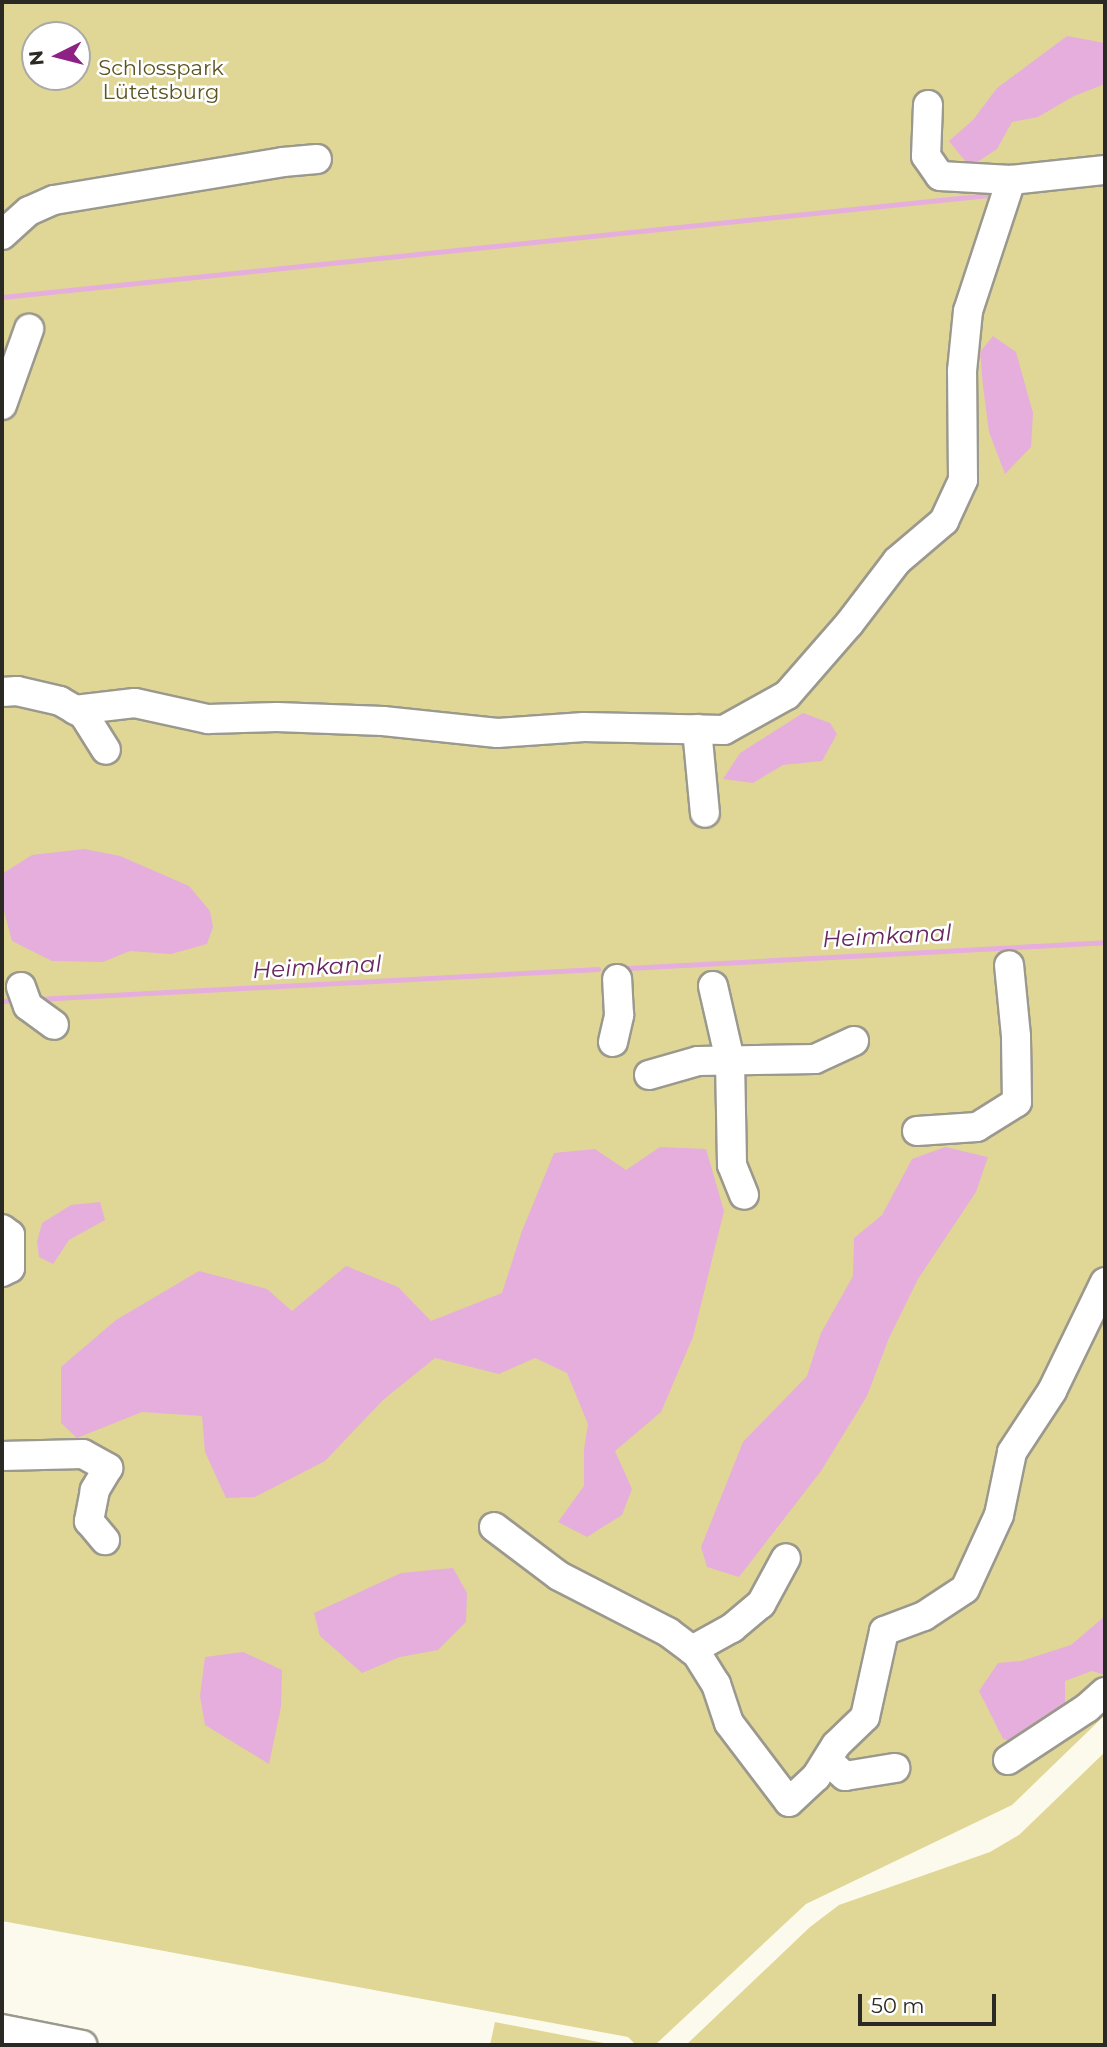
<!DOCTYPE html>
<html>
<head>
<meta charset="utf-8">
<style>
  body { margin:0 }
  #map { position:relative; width:1107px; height:2047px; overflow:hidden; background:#fbfaed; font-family:Montserrat,sans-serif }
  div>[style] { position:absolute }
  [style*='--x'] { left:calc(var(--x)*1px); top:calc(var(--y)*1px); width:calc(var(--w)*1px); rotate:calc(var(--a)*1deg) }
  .green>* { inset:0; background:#e0d796 }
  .water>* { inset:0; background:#e5aedc }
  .stream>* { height:5px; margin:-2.5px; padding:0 2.5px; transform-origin:2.5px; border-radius:2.5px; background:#e5aedc }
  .roads { filter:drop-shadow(2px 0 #9b998d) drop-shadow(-2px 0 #9b998d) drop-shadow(0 2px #9b998d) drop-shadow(0 -2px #9b998d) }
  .minor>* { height:28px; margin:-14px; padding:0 14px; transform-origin:14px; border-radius:14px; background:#fff }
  span { translate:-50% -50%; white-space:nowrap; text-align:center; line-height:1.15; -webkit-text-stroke:5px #fff; paint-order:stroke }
  .park-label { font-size:21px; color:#5b5320 }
  .water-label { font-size:23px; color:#682760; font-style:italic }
  .frame { position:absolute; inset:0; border:4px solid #2a2924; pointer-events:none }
  .north { position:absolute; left:21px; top:21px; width:70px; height:70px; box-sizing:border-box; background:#fff; border:2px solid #aaa9a7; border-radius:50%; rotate:264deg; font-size:19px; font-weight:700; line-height:28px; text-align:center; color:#2a2924 }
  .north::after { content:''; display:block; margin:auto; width:24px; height:32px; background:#8e2184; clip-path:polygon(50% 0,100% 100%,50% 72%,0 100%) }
  .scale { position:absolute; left:858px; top:1994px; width:138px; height:32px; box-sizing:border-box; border:4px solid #2a2924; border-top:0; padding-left:9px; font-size:21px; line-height:24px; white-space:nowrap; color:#2a2924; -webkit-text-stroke:5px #fff; paint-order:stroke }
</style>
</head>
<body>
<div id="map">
  <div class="green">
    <div style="clip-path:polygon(evenodd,2px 2px,1105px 2px,1105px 1715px,1012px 1805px,806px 1904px,655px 2045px,636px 2045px,628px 2037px,2px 1921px,2px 2px,35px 35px,77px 35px,77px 77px,35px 77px,35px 35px)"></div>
    <div style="clip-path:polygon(1105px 1752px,1105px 2045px,686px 2045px,810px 1927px,839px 1905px,990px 1852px,1019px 1835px)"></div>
    <div style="clip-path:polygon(495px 2022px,614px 2045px,490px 2045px)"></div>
  </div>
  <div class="water">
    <div style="clip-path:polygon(1067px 36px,1105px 43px,1105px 84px,1074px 96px,1038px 117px,1012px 122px,997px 149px,970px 167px,949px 141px,973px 120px,997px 88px)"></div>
    <div style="clip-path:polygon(993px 336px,1016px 352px,1033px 413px,1031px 447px,1005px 474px,989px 432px,983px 386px,980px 352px)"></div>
    <div style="clip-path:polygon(803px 713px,830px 723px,837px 734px,822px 761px,783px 765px,753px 783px,723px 779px,740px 753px)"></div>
    <div style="clip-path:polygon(84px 849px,120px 856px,189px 886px,210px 911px,213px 927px,207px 944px,171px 954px,130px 951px,103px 962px,52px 961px,12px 941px,4px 911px,2px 874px,32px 855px)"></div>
    <div style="clip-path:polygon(660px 1147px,706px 1149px,724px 1211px,693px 1337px,661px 1412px,615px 1451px,632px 1489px,622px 1515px,587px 1537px,558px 1522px,584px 1486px,584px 1449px,588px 1424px,567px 1373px,535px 1358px,499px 1374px,435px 1358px,383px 1400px,325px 1461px,255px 1497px,226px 1498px,205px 1452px,202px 1416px,142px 1412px,77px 1438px,61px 1423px,61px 1367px,116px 1320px,199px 1271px,267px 1289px,292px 1311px,346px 1266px,398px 1287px,431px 1321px,502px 1293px,522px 1231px,554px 1153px,595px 1149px,626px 1170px)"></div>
    <div style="clip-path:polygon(945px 1147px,988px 1157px,976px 1192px,918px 1279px,889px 1338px,867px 1396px,821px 1471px,739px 1577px,707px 1567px,701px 1547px,743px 1442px,807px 1376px,821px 1333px,853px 1276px,854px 1238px,882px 1215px,912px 1159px)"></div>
    <div style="clip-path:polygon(100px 1202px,105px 1220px,69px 1240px,53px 1264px,39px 1257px,37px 1242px,42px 1223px,71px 1205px)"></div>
    <div style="clip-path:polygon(453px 1568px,467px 1593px,466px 1622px,438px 1650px,400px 1657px,362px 1673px,320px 1636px,314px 1613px,401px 1573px)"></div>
    <div style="clip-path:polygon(1105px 1616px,1105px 1675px,1092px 1671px,1065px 1681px,1065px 1711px,1032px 1746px,1003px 1739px,979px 1691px,998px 1663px,1021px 1661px,1071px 1645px)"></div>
    <div style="clip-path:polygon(243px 1652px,282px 1670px,281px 1707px,269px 1764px,205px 1725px,200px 1696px,205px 1657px)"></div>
  </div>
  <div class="stream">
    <div style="--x:2;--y:297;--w:1001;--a:-5.9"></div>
    <div style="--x:628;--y:968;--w:478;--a:-3.1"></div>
    <div style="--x:37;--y:999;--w:562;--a:-3.06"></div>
    <div style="--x:2;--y:1001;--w:14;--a:-4"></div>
  </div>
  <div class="roads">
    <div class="minor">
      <div style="--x:928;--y:105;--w:51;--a:92.2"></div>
      <div style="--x:926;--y:156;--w:24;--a:55"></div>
      <div style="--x:940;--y:176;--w:71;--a:3.2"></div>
      <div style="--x:2;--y:235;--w:36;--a:-42"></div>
      <div style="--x:29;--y:211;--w:27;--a:-24"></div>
      <div style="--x:54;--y:200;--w:232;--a:-9.4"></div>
      <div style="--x:283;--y:162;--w:34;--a:-5"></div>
      <div style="--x:2;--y:405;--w:81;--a:-70.4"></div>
      <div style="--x:2;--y:692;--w:15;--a:-4"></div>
      <div style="--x:17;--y:691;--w:44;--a:13.1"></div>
      <div style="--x:60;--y:701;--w:28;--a:30"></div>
      <div style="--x:84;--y:715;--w:41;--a:57.8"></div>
      <div style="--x:75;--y:710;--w:60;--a:-6.7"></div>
      <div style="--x:135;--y:703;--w:75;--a:12.4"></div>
      <div style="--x:208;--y:719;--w:69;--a:-1.7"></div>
      <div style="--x:277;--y:717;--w:106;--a:2.2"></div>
      <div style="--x:383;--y:721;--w:115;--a:6"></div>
      <div style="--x:497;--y:733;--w:87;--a:-3.9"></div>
      <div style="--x:584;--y:727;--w:140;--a:1.2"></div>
      <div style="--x:724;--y:730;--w:72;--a:-29.1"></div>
      <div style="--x:787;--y:695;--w:94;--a:-48.9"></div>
      <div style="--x:849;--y:624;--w:79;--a:-52.7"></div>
      <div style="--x:897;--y:561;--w:62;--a:-40.4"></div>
      <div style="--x:944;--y:521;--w:45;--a:-65.1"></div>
      <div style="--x:963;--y:480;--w:109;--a:-90.5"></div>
      <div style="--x:962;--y:371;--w:60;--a:-84.3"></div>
      <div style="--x:968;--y:311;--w:138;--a:-71.8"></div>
      <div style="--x:1011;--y:180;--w:95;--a:-6.1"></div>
      <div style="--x:697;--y:729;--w:84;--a:84.6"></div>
      <div style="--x:713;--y:986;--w:76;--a:77.1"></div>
      <div style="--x:730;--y:1060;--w:105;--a:88.9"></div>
      <div style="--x:732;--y:1165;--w:32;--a:68"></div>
      <div style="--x:21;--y:987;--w:20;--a:70"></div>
      <div style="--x:28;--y:1006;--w:32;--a:36"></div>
      <div style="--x:613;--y:1042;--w:28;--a:-77"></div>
      <div style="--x:619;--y:1015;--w:36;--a:-93"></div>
      <div style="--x:649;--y:1075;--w:51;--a:-15.9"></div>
      <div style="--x:698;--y:1061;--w:117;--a:-1"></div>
      <div style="--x:815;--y:1059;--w:43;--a:-24.8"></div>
      <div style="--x:917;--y:1131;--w:60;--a:-3.8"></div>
      <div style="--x:977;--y:1127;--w:47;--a:-32"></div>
      <div style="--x:1017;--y:1102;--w:66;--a:-90.9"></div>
      <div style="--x:1016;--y:1036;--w:71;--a:-95.6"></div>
      <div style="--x:2;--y:1229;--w:10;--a:37"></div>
      <div style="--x:10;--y:1235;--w:33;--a:90"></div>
      <div style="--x:10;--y:1268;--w:9;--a:153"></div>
      <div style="--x:2;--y:1456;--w:81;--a:-1.4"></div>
      <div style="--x:83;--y:1454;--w:29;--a:29"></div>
      <div style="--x:108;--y:1468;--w:26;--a:121"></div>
      <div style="--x:95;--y:1490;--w:32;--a:101"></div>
      <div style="--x:89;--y:1521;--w:25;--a:50"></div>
      <div style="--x:494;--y:1527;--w:81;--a:37"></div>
      <div style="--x:559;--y:1576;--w:123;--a:27.2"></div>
      <div style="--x:668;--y:1632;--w:36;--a:37"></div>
      <div style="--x:697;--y:1654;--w:36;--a:58"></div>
      <div style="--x:716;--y:1684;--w:41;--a:71.6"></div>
      <div style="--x:729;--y:1723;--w:99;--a:52.8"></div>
      <div style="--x:789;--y:1802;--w:37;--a:-43"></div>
      <div style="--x:816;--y:1777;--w:38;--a:-58"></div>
      <div style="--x:836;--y:1745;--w:40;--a:-44"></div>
      <div style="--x:865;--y:1717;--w:88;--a:-77.5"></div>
      <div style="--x:884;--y:1631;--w:43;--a:-20.6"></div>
      <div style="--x:924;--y:1616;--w:49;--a:-33.4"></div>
      <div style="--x:965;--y:1589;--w:81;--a:-65.3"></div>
      <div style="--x:999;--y:1515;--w:64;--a:-78.3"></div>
      <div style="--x:1012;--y:1452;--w:73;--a:-56.7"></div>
      <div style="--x:1052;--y:1391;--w:121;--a:-64.1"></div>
      <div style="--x:692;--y:1650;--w:46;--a:-28.8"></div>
      <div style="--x:732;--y:1628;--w:38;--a:-40"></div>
      <div style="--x:761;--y:1604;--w:52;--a:-61.5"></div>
      <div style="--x:827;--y:1760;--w:24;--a:42"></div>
      <div style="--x:845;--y:1776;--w:51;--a:-9.1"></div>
      <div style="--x:1008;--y:1760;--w:95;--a:-33.4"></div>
      <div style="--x:1087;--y:1708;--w:24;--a:-42"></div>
      <div style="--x:2;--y:2029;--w:82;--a:11.3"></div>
    </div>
  </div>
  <div class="park-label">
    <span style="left:161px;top:80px">Schlosspark<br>Lütetsburg</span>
  </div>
  <div class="water-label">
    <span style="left:887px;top:936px;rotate:-3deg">Heimkanal</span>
    <span style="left:317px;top:967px;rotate:-3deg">Heimkanal</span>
  </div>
  <div class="frame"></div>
  <div class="north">N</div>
  <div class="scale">50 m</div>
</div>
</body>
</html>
